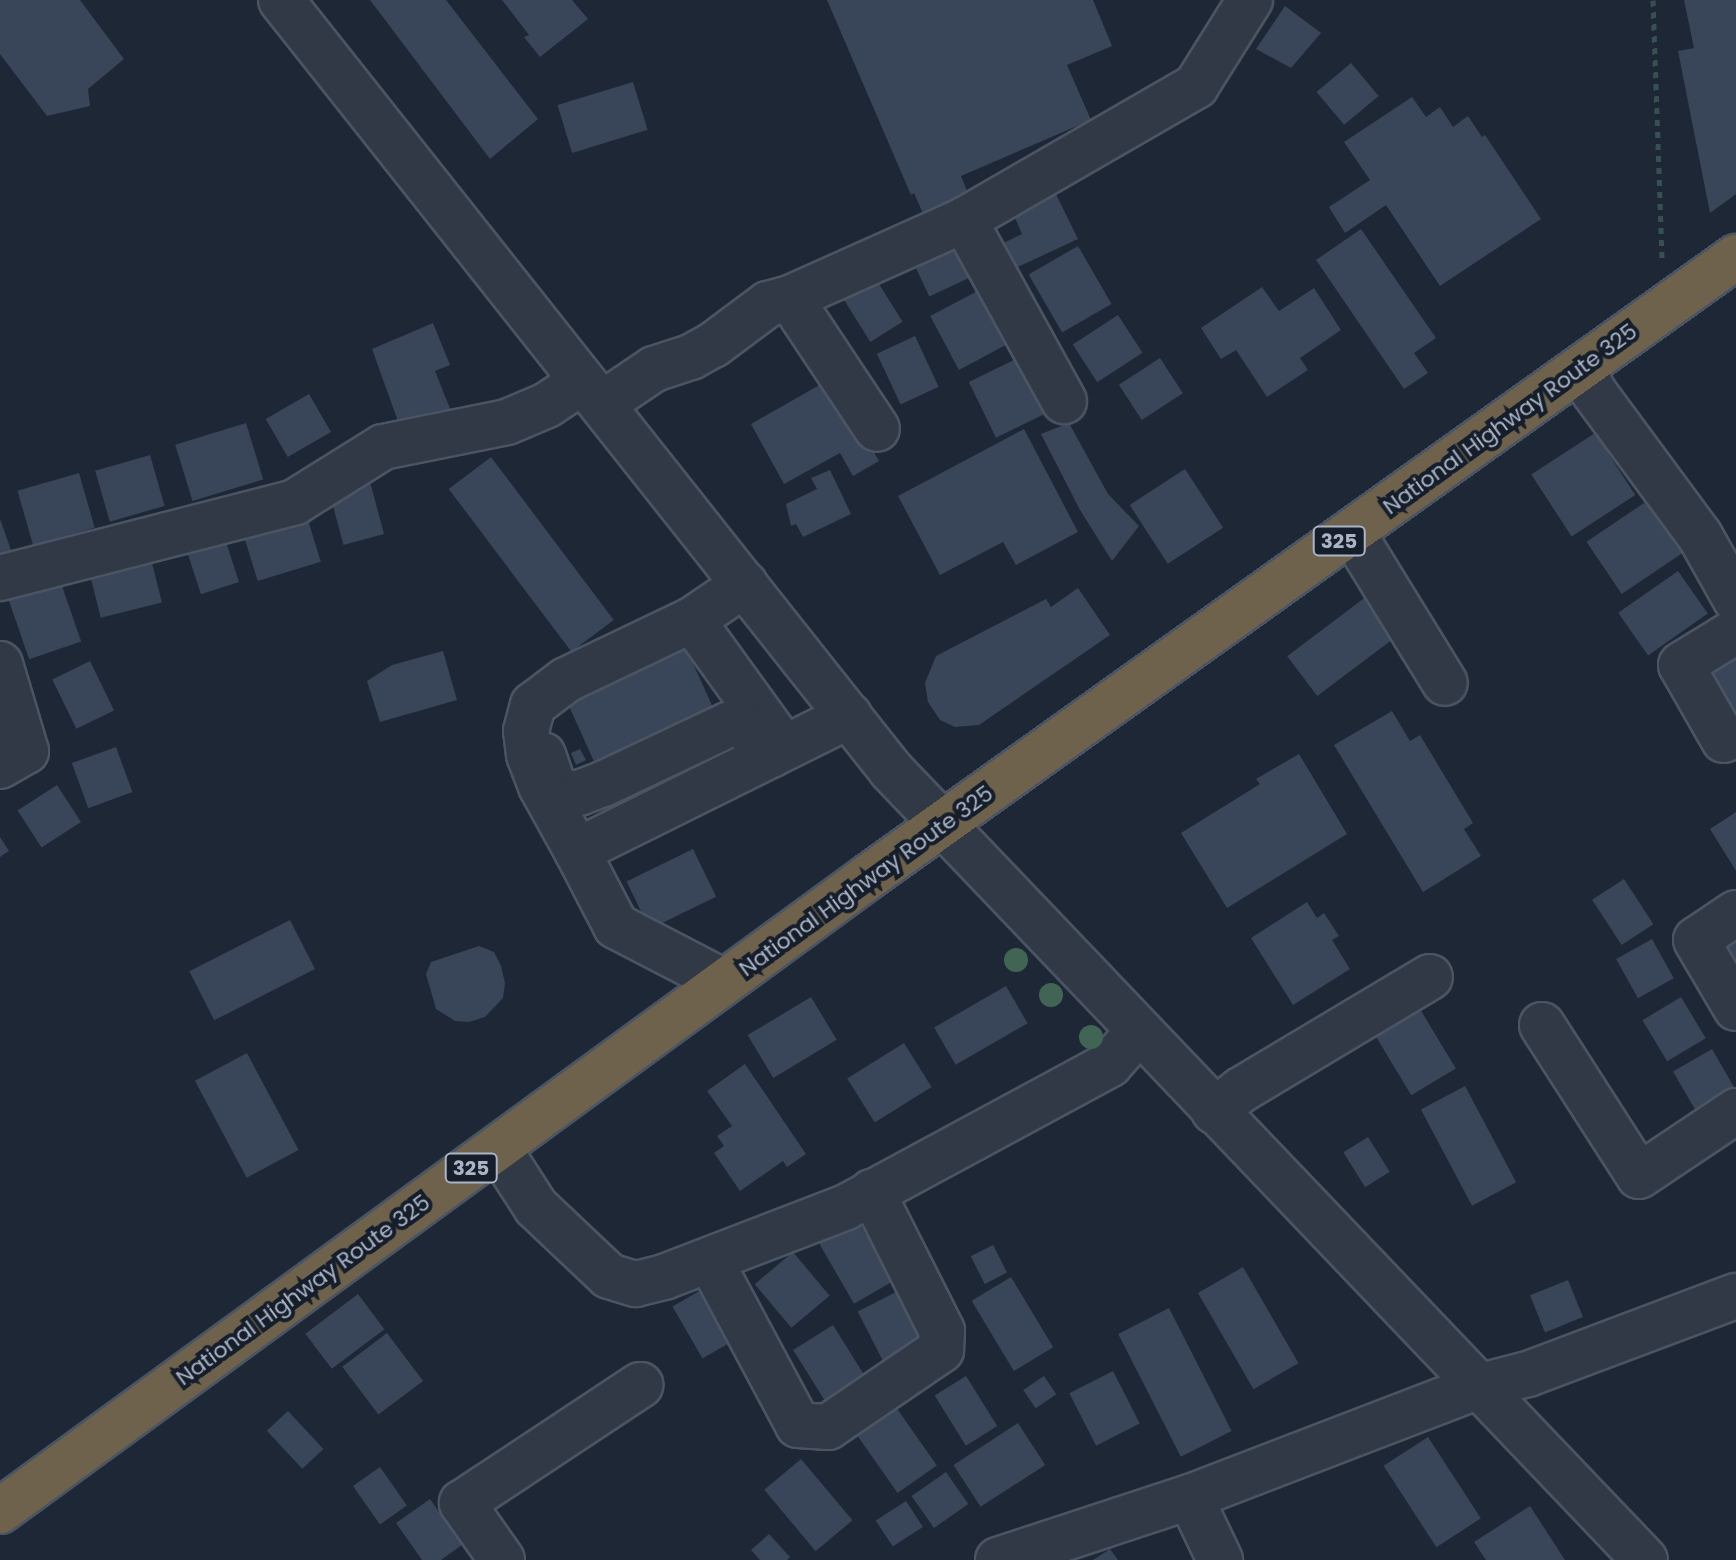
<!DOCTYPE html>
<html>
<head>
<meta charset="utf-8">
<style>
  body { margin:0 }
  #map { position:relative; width:1736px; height:1560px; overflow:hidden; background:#1d2736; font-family:Poppins,sans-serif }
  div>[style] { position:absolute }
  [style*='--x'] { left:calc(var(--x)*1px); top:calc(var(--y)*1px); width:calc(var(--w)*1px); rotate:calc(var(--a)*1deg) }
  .building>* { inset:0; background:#394558; transform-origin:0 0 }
  .path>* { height:5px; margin-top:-2.5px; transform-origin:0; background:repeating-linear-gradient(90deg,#395052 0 6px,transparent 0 12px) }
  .roads { filter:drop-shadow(2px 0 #4b5462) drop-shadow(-2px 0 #4b5462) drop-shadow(0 2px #4b5462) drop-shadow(0 -2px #4b5462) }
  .minor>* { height:44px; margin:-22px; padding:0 22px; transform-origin:22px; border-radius:22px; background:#313947 }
  .highway>* { height:44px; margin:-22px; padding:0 22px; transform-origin:22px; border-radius:22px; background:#6e624d }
  .trees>* { width:24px; height:24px; margin:-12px; border-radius:50%; background:#426455 }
  span { translate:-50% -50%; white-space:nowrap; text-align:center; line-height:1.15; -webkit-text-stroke:8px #161e2b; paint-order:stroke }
  .shield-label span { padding:2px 6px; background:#161e2b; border:2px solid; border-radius:6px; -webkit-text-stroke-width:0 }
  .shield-label { font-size:20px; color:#aab4c5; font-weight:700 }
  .street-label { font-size:22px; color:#aab4c5 }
</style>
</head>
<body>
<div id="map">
  <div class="building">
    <div style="clip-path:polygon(0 0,80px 0,124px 59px,88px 89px,90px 106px,47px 116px,0 54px)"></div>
    <div style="clip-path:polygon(370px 0,446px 0,538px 119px,490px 159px)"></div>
    <div style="clip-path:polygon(502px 0,572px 0,588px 19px,540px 57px,524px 37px,529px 35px)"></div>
    <div style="clip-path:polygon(827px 0,1093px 0,1112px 46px,1067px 65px,1091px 120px,961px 176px,970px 198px,925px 218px,914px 193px,911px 195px)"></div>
    <div style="clip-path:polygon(1684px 0,1736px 0,1736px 194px,1710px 213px,1678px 51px,1694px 48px)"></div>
    <div style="clip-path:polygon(1285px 6px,1321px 33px,1291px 68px,1256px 49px)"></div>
    <div style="left:1351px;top:63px;width:43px;height:45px;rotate:50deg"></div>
    <div style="left:633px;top:82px;width:50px;height:79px;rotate:73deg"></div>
    <div style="clip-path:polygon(1412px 97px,1426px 117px,1440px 107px,1453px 127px,1468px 116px,1482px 137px,1485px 135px,1541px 219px,1440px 286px,1386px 205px,1345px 233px,1329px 207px,1370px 180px,1344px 142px)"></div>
    <div style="clip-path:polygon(1055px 192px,1078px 239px,1007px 272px,995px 247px,1022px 234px,1013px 213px)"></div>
    <div style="clip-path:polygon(1361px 229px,1436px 338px,1414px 353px,1428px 373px,1404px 389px,1316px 260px)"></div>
    <div style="left:954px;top:243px;width:38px;height:45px;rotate:65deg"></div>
    <div style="left:1078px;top:246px;width:67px;height:57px;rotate:60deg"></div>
    <div style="left:874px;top:276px;width:54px;height:38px;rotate:58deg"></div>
    <div style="left:985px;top:287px;width:61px;height:62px;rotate:62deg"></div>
    <div style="clip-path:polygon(1262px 287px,1279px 311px,1314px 288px,1341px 330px,1300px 358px,1308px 370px,1267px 397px,1236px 350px,1221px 359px,1201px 328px)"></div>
    <div style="left:1118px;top:315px;width:45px;height:54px;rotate:57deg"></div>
    <div style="clip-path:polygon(433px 323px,450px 365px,435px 371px,451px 411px,399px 424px,372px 349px)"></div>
    <div style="left:915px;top:336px;width:56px;height:42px;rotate:65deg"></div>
    <div style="left:1020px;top:357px;width:62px;height:57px;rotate:64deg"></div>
    <div style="left:1160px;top:358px;width:42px;height:49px;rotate:57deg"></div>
    <div style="clip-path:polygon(823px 383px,851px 434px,860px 428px,879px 461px,853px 476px,840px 453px,784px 484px,751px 424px)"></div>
    <div style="left:309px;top:394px;width:44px;height:50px;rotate:60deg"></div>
    <div style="left:246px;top:423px;width:59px;height:74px;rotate:73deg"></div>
    <div style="clip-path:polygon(1069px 423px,1108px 494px,1139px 526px,1112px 561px,1080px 510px,1041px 434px)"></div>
    <div style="clip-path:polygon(1024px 429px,1078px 532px,1016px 565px,1003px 542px,940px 575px,898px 496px)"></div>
    <div style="left:1595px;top:433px;width:74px;height:76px;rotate:57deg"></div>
    <div style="left:150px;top:455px;width:53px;height:57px;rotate:74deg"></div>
    <div style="left:491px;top:457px;width:204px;height:53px;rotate:53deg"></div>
    <div style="left:1185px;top:469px;width:70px;height:66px;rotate:57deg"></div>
    <div style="clip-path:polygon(830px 470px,851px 514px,803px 537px,796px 524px,791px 526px,786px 504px,817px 489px,811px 478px)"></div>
    <div style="left:79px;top:473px;width:57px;height:64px;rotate:74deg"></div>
    <div style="left:369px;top:478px;width:58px;height:42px;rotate:75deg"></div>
    <div style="left:1647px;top:501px;width:63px;height:73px;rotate:56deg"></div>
    <div style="left:305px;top:510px;width:54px;height:66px;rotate:73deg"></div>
    <div style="clip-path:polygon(0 519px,12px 553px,0 557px)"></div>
    <div style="left:226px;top:542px;width:42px;height:40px;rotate:72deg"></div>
    <div style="left:150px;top:555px;width:49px;height:63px;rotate:76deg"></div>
    <div style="left:1678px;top:571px;width:52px;height:73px;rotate:55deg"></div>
    <div style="left:60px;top:580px;width:65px;height:55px;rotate:71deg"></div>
    <div style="clip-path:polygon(1078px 588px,1110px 635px,979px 725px,955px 727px,940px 720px,928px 702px,925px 683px,936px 656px,1046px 599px,1051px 607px)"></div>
    <div style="left:1367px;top:596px;width:50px;height:100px;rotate:53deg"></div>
    <div style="clip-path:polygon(686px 648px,715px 712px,596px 766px,564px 695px,580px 687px,584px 696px,628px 676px,624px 667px,639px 660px,643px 668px)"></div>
    <div style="clip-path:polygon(1736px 650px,1736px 743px,1679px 675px)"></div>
    <div style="clip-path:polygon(443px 651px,457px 700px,380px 722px,367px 681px,392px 665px)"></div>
    <div style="left:90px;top:661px;width:55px;height:42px;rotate:64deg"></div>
    <div style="clip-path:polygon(1392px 711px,1410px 741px,1420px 735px,1473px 823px,1464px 829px,1481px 856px,1423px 892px,1334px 745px)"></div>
    <div style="left:116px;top:747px;width:48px;height:47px;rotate:70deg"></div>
    <div style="clip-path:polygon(580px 749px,586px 760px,576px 765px,571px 753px)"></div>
    <div style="clip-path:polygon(1299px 754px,1347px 834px,1227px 908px,1181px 833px,1260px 784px,1256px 779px)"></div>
    <div style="left:57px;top:785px;width:44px;height:47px;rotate:57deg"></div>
    <div style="clip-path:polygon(1736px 812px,1736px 871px,1710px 829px)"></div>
    <div style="clip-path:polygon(0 837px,9px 851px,0 857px)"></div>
    <div style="left:693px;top:849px;width:53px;height:74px;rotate:64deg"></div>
    <div style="left:1624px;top:879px;width:54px;height:38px;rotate:57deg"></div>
    <div style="clip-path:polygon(1307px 902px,1317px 918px,1324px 913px,1339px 936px,1332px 940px,1350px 969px,1293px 1005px,1251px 938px)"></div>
    <div style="left:290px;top:920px;width:55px;height:113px;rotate:63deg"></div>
    <div style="clip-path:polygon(1736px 926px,1736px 972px,1715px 939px)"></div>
    <div style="left:1652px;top:939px;width:45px;height:41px;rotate:61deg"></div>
    <div style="clip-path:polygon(479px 946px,494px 952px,501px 966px,505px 983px,503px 998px,485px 1017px,469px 1022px,455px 1021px,436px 1009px,426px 974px,431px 962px)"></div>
    <div style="left:1006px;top:986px;width:43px;height:83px;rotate:60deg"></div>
    <div style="left:1411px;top:994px;width:87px;height:52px;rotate:59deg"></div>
    <div style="left:811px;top:997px;width:50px;height:74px;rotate:59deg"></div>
    <div style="left:1681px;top:997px;width:48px;height:45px;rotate:59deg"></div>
    <div style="left:904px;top:1043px;width:52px;height:67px;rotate:58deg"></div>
    <div style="left:1712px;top:1049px;width:44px;height:45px;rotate:60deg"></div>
    <div style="left:247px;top:1053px;width:110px;height:59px;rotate:62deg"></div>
    <div style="clip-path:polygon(745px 1064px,806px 1154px,787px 1167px,783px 1161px,740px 1191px,714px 1153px,724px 1146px,717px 1136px,732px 1126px,707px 1091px)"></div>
    <div style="left:1465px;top:1086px;width:109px;height:50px;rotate:62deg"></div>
    <div style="left:1368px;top:1137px;width:41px;height:29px;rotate:58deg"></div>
    <div style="left:857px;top:1219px;width:72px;height:45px;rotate:60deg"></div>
    <div style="left:993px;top:1245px;width:31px;height:25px;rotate:63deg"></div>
    <div style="left:793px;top:1252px;width:57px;height:50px;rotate:50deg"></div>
    <div style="left:1243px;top:1267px;width:111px;height:52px;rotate:60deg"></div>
    <div style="left:1011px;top:1277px;width:82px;height:46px;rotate:59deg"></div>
    <div style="left:1568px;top:1280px;width:40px;height:41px;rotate:68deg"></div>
    <div style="left:708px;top:1286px;width:60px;height:41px;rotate:60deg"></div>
    <div style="left:896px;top:1292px;width:59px;height:43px;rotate:63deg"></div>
    <div style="left:358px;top:1294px;width:44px;height:66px;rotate:53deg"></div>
    <div style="left:1169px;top:1308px;width:138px;height:57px;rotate:63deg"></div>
    <div style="left:833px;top:1325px;width:59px;height:47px;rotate:58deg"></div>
    <div style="left:387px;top:1333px;width:60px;height:56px;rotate:53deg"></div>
    <div style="left:1113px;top:1371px;width:59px;height:49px;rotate:63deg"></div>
    <div style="left:966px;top:1376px;width:59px;height:37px;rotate:58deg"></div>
    <div style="left:1044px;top:1376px;width:22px;height:25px;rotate:56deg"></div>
    <div style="left:891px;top:1400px;width:80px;height:48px;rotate:55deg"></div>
    <div style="left:288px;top:1411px;width:52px;height:29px;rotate:47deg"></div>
    <div style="left:1018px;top:1423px;width:50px;height:77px;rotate:57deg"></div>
    <div style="left:1428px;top:1437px;width:97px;height:53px;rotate:57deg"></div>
    <div style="left:801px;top:1459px;width:80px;height:48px;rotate:50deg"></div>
    <div style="left:380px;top:1467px;width:47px;height:33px;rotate:55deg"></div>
    <div style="left:946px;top:1472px;width:39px;height:42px;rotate:55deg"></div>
    <div style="clip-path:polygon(430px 1499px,462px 1545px,441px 1560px,422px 1560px,396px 1523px)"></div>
    <div style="left:906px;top:1501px;width:31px;height:36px;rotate:57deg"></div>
    <div style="clip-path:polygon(1530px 1506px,1565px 1560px,1486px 1560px,1474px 1542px)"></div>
    <div style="clip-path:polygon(769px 1534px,790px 1557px,787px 1560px,760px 1560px,751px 1550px)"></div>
    <div style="clip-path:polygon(1110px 1549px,1118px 1560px,1093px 1560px)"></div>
  </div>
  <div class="path">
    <div style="--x:1653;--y:0;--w:263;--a:88"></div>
  </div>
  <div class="roads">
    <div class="minor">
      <div style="--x:281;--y:0;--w:982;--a:51.61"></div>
      <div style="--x:891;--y:770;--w:1092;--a:46.34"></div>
      <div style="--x:964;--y:220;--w:207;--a:61.1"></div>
      <div style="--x:790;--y:298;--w:157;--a:56.4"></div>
      <div style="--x:1582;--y:368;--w:25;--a:64"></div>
      <div style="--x:1593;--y:391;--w:180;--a:53.6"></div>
      <div style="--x:1700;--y:536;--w:73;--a:60.6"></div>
      <div style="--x:602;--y:404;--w:63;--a:-33.9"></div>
      <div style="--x:654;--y:369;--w:39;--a:-18"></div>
      <div style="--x:691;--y:357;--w:25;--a:-29"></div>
      <div style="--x:713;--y:345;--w:69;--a:-36.7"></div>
      <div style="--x:768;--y:304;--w:23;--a:-15"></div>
      <div style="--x:790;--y:298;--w:191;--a:-24.1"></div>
      <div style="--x:964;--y:220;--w:268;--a:-30"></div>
      <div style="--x:1196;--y:86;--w:102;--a:-57.9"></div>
      <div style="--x:1352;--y:532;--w:177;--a:58.4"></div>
      <div style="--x:0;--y:578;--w:305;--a:-14.4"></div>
      <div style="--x:295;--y:502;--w:104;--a:-32"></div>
      <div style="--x:383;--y:447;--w:126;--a:-11.4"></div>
      <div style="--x:507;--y:422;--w:43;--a:-23"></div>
      <div style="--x:547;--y:405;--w:43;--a:-33.7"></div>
      <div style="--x:692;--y:620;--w:150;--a:54.2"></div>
      <div style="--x:0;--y:664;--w:91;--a:73.4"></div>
      <div style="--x:26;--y:751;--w:30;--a:150"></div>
      <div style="--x:1724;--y:740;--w:86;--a:-119.8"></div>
      <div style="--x:1681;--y:665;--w:65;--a:-31.7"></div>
      <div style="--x:543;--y:755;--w:34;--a:71"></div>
      <div style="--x:554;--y:787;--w:14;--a:25"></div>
      <div style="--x:567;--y:793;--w:12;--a:0"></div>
      <div style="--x:579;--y:793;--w:26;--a:-21"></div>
      <div style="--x:603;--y:784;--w:140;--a:-25.3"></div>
      <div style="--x:730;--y:724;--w:13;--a:4"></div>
      <div style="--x:743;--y:725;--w:41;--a:47"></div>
      <div style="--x:577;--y:851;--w:74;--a:-119"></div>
      <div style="--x:541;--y:786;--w:33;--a:-111"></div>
      <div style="--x:529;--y:755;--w:24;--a:-97"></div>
      <div style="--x:526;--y:731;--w:27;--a:-75"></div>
      <div style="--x:533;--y:705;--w:41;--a:-37.1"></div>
      <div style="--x:566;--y:680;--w:140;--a:-25.5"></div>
      <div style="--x:692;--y:620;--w:64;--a:-34.2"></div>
      <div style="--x:1736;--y:913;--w:48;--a:146"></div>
      <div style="--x:1696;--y:940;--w:79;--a:59.5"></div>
      <div style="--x:724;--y:982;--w:122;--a:-152.6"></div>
      <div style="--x:616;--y:926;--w:85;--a:-117.5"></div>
      <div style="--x:577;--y:851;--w:304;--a:-26.4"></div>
      <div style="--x:1542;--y:1025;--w:179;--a:57.3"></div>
      <div style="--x:1639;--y:1176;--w:117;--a:-33.8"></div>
      <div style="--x:1214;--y:1111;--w:34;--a:-38"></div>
      <div style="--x:1241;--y:1090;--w:220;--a:-30.9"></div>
      <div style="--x:498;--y:1148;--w:70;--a:57.2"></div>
      <div style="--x:536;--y:1207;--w:100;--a:43.4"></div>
      <div style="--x:609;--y:1276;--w:28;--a:17"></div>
      <div style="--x:636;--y:1284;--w:29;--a:-14"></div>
      <div style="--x:664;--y:1277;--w:195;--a:-21"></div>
      <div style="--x:846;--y:1207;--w:300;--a:-28.4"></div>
      <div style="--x:1110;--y:1064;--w:43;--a:-48.8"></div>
      <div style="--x:710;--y:1260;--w:187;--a:61.9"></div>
      <div style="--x:798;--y:1425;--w:30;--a:4"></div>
      <div style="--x:828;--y:1427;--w:137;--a:-34.3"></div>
      <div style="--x:941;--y:1350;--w:19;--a:-87"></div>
      <div style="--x:942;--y:1331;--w:156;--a:-116.7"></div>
      <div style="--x:1190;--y:1497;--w:70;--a:64.5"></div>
      <div style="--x:502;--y:1560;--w:70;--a:-125.1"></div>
      <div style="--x:462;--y:1503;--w:214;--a:-33.5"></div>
      <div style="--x:998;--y:1560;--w:202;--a:-18.2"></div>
      <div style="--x:1190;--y:1497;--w:307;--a:-21"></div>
      <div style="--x:1477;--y:1387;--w:53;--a:-14.3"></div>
      <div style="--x:1528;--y:1374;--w:222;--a:-20.6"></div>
    </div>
    <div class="highway">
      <div style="--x:0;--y:1511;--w:1075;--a:-36.14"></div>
      <div style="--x:868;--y:877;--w:1067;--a:-35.54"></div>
    </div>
  </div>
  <div class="trees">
    <div style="left:1016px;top:960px"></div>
    <div style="left:1051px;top:995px"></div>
    <div style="left:1091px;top:1037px"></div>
  </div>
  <div class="shield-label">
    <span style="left:1339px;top:541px">325</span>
    <span style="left:471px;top:1168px">325</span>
  </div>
  <div class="street-label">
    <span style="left:1510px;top:419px;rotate:-36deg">National Highway Route 325</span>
    <span style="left:866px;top:881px;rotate:-36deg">National Highway Route 325</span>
    <span style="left:303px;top:1290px;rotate:-36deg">National Highway Route 325</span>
  </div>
</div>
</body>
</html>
